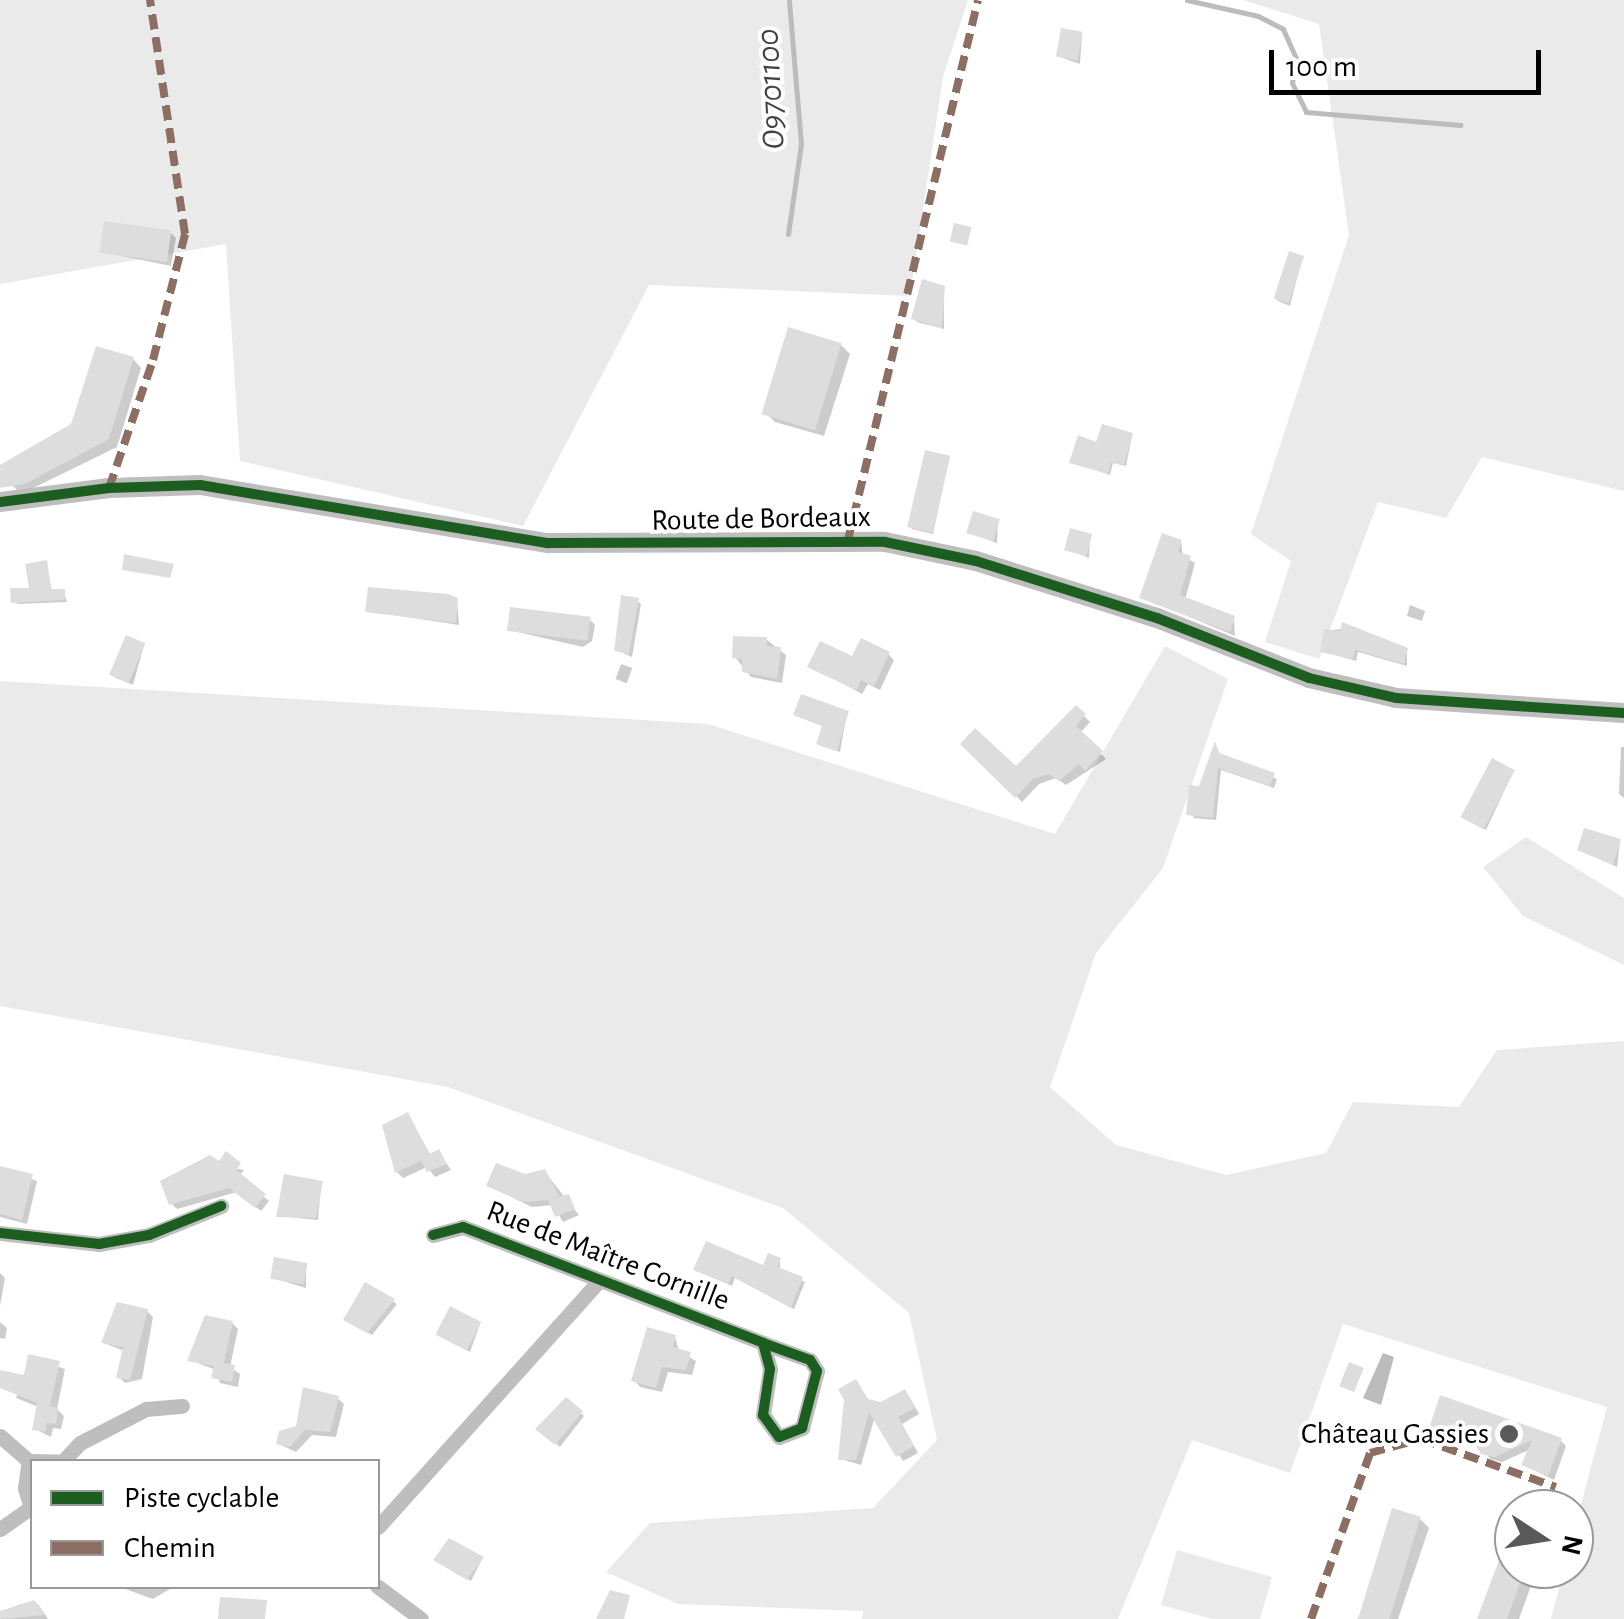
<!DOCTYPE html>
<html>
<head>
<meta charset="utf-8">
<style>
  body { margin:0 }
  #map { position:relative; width:1624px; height:1619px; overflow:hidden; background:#fff; font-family:"Alegreya Sans",sans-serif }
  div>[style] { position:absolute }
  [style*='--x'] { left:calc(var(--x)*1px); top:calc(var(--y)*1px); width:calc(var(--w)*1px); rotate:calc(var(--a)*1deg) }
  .green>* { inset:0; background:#eaeaea }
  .water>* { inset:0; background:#bcbcbc }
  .shadow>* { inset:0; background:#0003; transform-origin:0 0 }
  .stream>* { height:5px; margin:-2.5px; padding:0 2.5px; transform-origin:2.5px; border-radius:2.5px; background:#bcbcbc }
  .building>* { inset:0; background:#ddd; transform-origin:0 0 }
  .minor>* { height:15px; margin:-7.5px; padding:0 7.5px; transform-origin:7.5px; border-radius:7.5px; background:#bebebe }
  .tertiary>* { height:20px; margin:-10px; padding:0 10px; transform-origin:10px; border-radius:10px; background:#bebebe }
  .quiet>* { height:8px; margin-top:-4px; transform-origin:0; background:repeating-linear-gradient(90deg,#8d6e63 0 15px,transparent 0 23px) }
  .cycleway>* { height:10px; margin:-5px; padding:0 5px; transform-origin:5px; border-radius:5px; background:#1b5e20 }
  .dots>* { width:28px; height:28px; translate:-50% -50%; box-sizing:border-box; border:5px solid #fff; border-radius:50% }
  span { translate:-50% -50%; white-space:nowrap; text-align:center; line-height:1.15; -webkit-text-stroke:8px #fff; paint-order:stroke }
  .street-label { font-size:30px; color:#000 }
  .poi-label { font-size:30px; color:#000 }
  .right { translate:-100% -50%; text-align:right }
  .water-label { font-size:32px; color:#414141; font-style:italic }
  .legend { position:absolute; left:30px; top:1459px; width:350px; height:130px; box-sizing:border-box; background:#fff; border:2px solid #999; margin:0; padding:12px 18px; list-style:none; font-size:30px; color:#000 }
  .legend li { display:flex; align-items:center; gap:20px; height:50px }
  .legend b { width:50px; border:2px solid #999 }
  .north { position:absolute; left:1494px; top:1489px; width:100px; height:100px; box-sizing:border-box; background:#fff; border:2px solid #999; border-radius:50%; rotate:102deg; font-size:28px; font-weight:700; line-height:40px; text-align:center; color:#000 }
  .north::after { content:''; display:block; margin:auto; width:35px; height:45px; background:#595959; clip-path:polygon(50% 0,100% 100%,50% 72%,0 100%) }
  .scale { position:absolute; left:1269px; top:50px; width:272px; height:45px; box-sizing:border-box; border:5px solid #000; border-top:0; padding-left:12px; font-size:30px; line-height:35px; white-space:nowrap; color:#000; -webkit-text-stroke:8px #fff; paint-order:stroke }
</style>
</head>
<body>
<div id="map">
  <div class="green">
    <div style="clip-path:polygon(0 0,968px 0,943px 77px,910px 296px,649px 285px,523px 526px,240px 461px,226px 244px,0 284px)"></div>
    <div style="clip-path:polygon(1243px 0,1624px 0,1624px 491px,1482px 457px,1446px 518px,1378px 502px,1319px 659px,1265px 642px,1291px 561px,1251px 534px,1349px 235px,1319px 24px)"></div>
    <div style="clip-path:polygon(1165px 646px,1228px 679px,1163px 868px,1096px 953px,1050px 1087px,1116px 1145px,1226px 1175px,1326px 1153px,1353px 1102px,1459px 1107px,1497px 1050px,1624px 1041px,1624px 1619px,1551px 1619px,1564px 1569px,1574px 1569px,1574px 1531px,1607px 1407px,1343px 1324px,1290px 1473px,1192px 1440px,1118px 1619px,862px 1619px,863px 1611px,678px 1604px,606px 1572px,650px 1523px,873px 1508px,937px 1440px,909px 1313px,783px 1208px,448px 1087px,0 1006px,0 681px,708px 724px,1055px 834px)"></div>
    <div style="clip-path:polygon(1526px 837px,1624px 898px,1624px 965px,1523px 916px,1483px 867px)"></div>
    <div style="clip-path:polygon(1177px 1550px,1272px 1577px,1260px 1619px,1212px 1619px,1161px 1605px)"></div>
  </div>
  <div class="water">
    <div style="clip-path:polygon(1383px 1353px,1394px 1357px,1381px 1405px,1363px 1398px)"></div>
  </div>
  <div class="shadow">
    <div style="clip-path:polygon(1082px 34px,1080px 64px,1057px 56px)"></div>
    <div style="clip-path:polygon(170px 232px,176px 238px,171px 266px,103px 252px)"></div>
    <div style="clip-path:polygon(1302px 258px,1290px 306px,1278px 301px,1275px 298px)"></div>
    <div style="clip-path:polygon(944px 288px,944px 329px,917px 322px,914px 318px)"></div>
    <div style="clip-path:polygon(841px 345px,850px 354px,824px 436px,775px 422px,766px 413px)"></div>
    <div style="clip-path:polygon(133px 359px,141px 368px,117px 447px,21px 494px,12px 485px)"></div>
    <div style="clip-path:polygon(1132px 436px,1126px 466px,1113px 463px,1110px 475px,1072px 462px,1098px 445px)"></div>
    <div style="clip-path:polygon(949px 458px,933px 534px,912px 529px,908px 525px)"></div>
    <div style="clip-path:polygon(998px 521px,997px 543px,969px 533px)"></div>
    <div style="clip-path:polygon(1090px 536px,1089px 558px,1066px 549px)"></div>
    <div style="clip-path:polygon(1181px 542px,1183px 556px,1195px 563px,1185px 600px,1234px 618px,1235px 636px,1142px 597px)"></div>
    <div style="clip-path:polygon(46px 563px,52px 591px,64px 592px,67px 602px,16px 604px,32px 591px)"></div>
    <div style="clip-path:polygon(457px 601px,459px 625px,368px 611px)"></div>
    <div style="clip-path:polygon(637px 601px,641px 604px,632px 657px,617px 650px)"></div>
    <div style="clip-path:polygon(1410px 605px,1425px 611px,1422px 621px,1407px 616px)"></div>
    <div style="clip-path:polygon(589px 619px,595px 625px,592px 641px,583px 647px,509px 630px)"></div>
    <div style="clip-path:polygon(1354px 627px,1407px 650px,1407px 666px,1358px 652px,1356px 661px,1322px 651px,1326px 631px)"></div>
    <div style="clip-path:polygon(766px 639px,786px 655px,782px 683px,751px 677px,735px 657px)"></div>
    <div style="clip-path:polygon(144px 645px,133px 685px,116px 678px,112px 674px)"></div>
    <div style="clip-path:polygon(888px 654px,894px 660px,880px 690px,868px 684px,862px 694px,810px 666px)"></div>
    <div style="left:621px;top:664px;width:12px;height:16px;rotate:20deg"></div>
    <div style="clip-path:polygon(1076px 708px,1090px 722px,1080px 733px,1106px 759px,1066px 785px,1056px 778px,1039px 784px,1022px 802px,963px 744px,1016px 769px)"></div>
    <div style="clip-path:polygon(847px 713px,840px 752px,821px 746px,825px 727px,796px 715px)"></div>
    <div style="clip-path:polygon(1216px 746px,1221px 757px,1277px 779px,1274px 788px,1221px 770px,1216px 820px,1193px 818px)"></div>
    <div style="clip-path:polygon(1621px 747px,1624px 747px,1624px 798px,1619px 794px)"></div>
    <div style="clip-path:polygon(1513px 772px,1486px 830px,1467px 820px)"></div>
    <div style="clip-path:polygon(1620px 841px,1617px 867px,1580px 850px)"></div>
    <div style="clip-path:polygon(408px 1115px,431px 1156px,439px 1152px,451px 1170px,435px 1177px,427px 1167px,403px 1178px,397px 1172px)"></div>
    <div style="clip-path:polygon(220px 1165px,244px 1170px,239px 1176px,269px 1201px,261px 1211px,237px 1192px,177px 1209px,172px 1204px)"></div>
    <div style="clip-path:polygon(0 1168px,37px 1181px,27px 1224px,0 1217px)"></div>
    <div style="clip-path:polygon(544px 1171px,579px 1215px,563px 1222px,553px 1205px,532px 1207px,489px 1186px)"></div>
    <div style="clip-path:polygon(321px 1184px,318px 1220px,279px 1216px)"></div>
    <div style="clip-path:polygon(780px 1260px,780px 1271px,805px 1282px,794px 1309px,735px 1278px,732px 1286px,696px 1270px,765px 1268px)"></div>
    <div style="clip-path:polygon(306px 1266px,306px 1288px,273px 1278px)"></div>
    <div style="clip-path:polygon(0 1273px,5px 1278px,0 1306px)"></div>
    <div style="clip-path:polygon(366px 1286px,397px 1304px,372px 1335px,350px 1322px)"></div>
    <div style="clip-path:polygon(147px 1311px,153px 1317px,142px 1379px,125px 1383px,119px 1377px,124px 1351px,104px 1343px,107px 1327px)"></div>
    <div style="clip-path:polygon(0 1322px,7px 1328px,5px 1339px,0 1338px)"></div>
    <div style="clip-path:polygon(232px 1323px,238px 1329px,230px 1367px,240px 1374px,238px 1387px,220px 1383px,216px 1370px,190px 1360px)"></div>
    <div style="clip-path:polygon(480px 1324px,470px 1352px,442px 1337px)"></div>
    <div style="clip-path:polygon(675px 1337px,679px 1351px,696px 1361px,692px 1375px,668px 1372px,662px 1392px,640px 1387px,634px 1380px)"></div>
    <div style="clip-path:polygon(30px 1357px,65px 1369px,57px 1409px,64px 1416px,61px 1429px,53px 1428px,51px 1437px,35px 1429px,39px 1407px,16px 1398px)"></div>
    <div style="clip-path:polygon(856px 1382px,870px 1402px,881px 1405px,904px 1392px,910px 1398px,919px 1414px,902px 1424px,918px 1453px,903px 1461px,875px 1416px,861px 1465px,841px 1459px)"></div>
    <div style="clip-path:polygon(337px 1398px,344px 1404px,336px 1437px,312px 1435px,296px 1452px,279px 1444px)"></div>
    <div style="clip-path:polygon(1442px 1398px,1560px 1440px,1566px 1446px,1554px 1480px,1524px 1465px,1531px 1449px,1502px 1462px,1490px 1459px,1466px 1424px,1460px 1445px,1437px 1436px,1430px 1430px)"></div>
    <div style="clip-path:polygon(566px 1400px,584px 1416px,560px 1447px,538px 1429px)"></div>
    <div style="clip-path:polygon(1420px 1519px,1429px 1528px,1398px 1619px,1357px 1619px)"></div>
    <div style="clip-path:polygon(1514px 1548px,1514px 1569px,1537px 1569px,1519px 1619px,1480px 1619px)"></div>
    <div style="clip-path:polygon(482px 1559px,471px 1581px,439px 1562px)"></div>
    <div style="clip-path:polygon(117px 1586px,175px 1586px,153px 1599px)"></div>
    <div style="clip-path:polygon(20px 1604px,38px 1604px,48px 1619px,0 1619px)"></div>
  </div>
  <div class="stream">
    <div style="--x:1187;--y:0;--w:73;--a:12.7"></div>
    <div style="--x:1258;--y:16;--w:28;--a:27"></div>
    <div style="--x:1283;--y:29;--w:32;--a:66"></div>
    <div style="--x:1296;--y:58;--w:25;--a:99"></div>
    <div style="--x:1292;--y:83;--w:32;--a:64"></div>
    <div style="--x:1306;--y:112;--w:155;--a:4.8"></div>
    <div style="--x:788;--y:234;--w:91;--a:-81.8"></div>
    <div style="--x:801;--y:144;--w:144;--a:-94.8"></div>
  </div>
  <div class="building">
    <div style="left:1061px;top:28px;width:22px;height:29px;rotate:10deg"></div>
    <div style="left:104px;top:221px;width:68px;height:32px;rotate:8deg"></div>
    <div style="left:954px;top:223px;width:18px;height:19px;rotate:13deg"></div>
    <div style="left:1289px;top:251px;width:16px;height:50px;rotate:18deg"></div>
    <div style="clip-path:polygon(922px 279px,945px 286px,942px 328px,911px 319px)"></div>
    <div style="left:788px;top:327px;width:56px;height:91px;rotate:17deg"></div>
    <div style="clip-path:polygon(96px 346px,134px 357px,109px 439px,25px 484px,0 488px,0 465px,71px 424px)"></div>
    <div style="clip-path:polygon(1102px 424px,1133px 433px,1124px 465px,1111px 462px,1108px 474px,1069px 463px,1078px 435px,1096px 442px)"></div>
    <div style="left:925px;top:450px;width:26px;height:79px;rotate:13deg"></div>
    <div style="left:973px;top:511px;width:28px;height:23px;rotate:17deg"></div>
    <div style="left:1070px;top:528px;width:23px;height:23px;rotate:15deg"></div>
    <div style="clip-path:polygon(1162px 533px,1182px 540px,1178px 552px,1191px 556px,1180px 595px,1235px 616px,1230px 632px,1139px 598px)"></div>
    <div style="clip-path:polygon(124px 554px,174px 564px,170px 578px,122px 570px)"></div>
    <div style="clip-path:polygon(47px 560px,51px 589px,65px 589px,65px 600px,11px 603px,10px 588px,29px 588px,25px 564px)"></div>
    <div style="clip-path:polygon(368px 587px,448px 594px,458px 598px,456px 623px,365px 612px)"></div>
    <div style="clip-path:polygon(621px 595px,639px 598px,629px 654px,614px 651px)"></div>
    <div style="left:510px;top:607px;width:81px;height:24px;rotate:7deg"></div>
    <div style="clip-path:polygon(1342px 622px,1408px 648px,1404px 664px,1355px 650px,1353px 659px,1320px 652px,1324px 629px,1340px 631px)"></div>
    <div style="left:126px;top:635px;width:21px;height:43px;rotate:23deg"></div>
    <div style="clip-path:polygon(733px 636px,767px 637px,767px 646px,781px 647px,777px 679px,742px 672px,742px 659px,732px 658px)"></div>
    <div style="clip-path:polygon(861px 638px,890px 652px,874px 686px,861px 680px,856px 690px,807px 667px,820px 641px,852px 656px)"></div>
    <div style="clip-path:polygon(801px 694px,849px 711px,837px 751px,816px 744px,822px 726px,793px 715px)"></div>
    <div style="clip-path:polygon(1076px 705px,1086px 714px,1076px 726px,1103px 751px,1085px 771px,1079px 764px,1059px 781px,1049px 774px,1033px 779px,1015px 798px,960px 744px,975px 728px,1016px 766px)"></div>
    <div style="clip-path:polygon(1215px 741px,1219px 753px,1275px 773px,1270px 786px,1218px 768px,1213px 818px,1186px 815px,1189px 785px,1199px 786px)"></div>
    <div style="left:1492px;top:758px;width:26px;height:67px;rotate:28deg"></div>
    <div style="clip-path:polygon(1584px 828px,1621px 839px,1613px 865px,1577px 850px)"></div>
    <div style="clip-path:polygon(408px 1112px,429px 1154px,439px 1149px,447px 1164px,427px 1172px,421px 1161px,395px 1173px,382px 1125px)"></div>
    <div style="clip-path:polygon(226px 1151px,241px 1163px,236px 1170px,266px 1194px,255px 1208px,229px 1188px,169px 1205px,160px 1181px,210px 1155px,219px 1161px)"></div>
    <div style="clip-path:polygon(496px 1163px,525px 1174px,545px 1169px,559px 1196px,554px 1198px,569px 1194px,575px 1209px,555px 1217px,548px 1200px,524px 1202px,486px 1186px)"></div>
    <div style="clip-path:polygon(0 1166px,33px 1174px,22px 1220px,0 1214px)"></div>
    <div style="clip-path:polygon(284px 1174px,323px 1181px,316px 1218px,276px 1217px)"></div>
    <div style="clip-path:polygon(706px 1241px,763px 1265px,768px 1253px,781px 1258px,778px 1267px,803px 1277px,791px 1308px,732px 1276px,728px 1284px,693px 1270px)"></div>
    <div style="left:274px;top:1257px;width:34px;height:22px;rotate:10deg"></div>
    <div style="clip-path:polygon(365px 1282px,395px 1299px,367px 1333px,343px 1320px)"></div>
    <div style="clip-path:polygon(117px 1302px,148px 1309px,130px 1380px,116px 1378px,123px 1347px,101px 1343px)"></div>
    <div style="left:450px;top:1306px;width:35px;height:32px;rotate:27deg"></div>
    <div style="clip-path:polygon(205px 1315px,233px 1321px,224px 1363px,235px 1365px,232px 1382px,211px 1378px,214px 1366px,187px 1361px)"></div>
    <div style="clip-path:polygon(647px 1327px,676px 1335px,673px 1347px,691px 1352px,686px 1370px,662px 1367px,656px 1388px,631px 1381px)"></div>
    <div style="clip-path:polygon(28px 1354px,60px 1361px,50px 1406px,58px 1408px,56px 1424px,47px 1423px,45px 1432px,32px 1430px,37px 1403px,0 1388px,0 1370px,24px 1375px)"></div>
    <div style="left:1349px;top:1362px;width:16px;height:26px;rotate:22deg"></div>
    <div style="clip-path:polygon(856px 1379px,868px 1399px,881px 1402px,905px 1389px,915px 1408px,898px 1417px,914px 1446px,896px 1457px,869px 1412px,856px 1460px,838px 1460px,844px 1400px,838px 1389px)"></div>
    <div style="clip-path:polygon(303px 1387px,339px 1396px,330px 1432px,305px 1430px,290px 1447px,276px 1444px,279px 1431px,296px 1426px)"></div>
    <div style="clip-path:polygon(1440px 1395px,1562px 1438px,1548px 1476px,1521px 1465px,1532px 1440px,1495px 1457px,1481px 1454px,1460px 1419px,1454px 1440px,1428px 1431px)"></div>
    <div style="clip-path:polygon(566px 1397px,583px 1411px,555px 1445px,535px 1429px)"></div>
    <div style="left:1392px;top:1508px;width:30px;height:117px;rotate:17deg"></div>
    <div style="clip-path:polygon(1514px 1520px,1514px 1569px,1525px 1569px,1507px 1619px,1477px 1619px)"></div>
    <div style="clip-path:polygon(449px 1538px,484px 1557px,467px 1580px,433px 1560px)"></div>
    <div style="clip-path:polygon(610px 1590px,630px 1595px,624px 1619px,596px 1619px)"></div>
    <div style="clip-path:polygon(220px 1597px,267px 1600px,265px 1619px,218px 1619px)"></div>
    <div style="clip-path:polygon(34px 1600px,46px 1615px,0 1619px,0 1611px)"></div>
  </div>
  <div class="minor">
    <div style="--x:0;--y:1233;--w:100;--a:6.3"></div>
    <div style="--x:99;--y:1244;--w:51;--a:-10.2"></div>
    <div style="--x:149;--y:1235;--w:78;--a:-21.9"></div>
    <div style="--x:433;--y:1235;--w:31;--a:-15"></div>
    <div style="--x:463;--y:1227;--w:322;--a:21.1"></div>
    <div style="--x:763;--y:1343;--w:27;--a:75"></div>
    <div style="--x:770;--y:1369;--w:47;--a:98.7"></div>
    <div style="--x:763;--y:1415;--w:27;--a:54"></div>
    <div style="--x:779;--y:1437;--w:25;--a:-21"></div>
    <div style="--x:802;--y:1428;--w:59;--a:-75.3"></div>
    <div style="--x:817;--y:1371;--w:13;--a:-122"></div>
    <div style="--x:810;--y:1360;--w:50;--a:-160.1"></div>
    <div style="--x:0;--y:1436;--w:38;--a:41"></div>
    <div style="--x:65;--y:1459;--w:22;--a:-47"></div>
    <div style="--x:80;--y:1443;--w:74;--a:-27.3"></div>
    <div style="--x:146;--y:1409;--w:36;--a:-5"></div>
    <div style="--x:32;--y:1511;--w:24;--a:-107"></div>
    <div style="--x:25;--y:1488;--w:27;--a:-82"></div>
    <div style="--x:29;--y:1461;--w:39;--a:1"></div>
    <div style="--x:378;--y:1527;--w:332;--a:-48.1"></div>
    <div style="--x:0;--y:1529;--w:35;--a:-35"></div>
    <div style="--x:377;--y:1586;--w:55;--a:36.9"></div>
  </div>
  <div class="tertiary">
    <div style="--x:0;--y:502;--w:110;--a:-7.3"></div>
    <div style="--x:109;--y:488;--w:91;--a:-1.9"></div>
    <div style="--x:200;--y:485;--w:353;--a:9.5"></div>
    <div style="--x:548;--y:543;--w:337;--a:-0.2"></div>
    <div style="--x:885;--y:542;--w:93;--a:11.8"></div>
    <div style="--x:976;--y:561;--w:190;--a:17.5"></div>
    <div style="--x:1157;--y:618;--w:163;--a:21.5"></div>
    <div style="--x:1309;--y:678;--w:89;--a:12.9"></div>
    <div style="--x:1396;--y:698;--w:228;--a:3.8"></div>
  </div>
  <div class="quiet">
    <div style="--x:109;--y:488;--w:135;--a:-71"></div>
    <div style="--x:153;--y:360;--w:130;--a:-75.7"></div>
    <div style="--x:185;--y:234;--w:237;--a:-98.5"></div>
    <div style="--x:848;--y:540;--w:555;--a:-76.46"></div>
    <div style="--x:1311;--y:1619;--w:176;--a:-70.4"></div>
    <div style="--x:1370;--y:1453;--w:53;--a:-15.4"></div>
    <div style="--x:1421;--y:1439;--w:143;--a:19.6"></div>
  </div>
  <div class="cycleway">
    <div style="--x:0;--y:502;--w:110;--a:-7.3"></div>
    <div style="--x:109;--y:488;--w:91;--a:-1.9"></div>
    <div style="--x:200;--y:485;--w:353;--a:9.5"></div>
    <div style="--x:548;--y:543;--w:337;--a:-0.2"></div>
    <div style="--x:885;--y:542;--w:93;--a:11.8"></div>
    <div style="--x:976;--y:561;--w:190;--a:17.5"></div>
    <div style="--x:1157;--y:618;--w:163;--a:21.5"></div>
    <div style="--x:1309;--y:678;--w:89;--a:12.9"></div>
    <div style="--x:1396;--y:698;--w:228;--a:3.8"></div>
    <div style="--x:0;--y:1233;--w:100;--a:6.3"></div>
    <div style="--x:99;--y:1244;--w:51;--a:-10.2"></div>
    <div style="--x:149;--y:1235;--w:78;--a:-21.9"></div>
    <div style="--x:433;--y:1235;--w:31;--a:-15"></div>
    <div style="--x:463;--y:1227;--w:322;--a:21.1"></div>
    <div style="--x:763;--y:1343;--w:27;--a:75"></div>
    <div style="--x:770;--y:1369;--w:47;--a:98.7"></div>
    <div style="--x:763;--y:1415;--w:27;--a:54"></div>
    <div style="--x:779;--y:1437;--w:25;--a:-21"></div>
    <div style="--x:802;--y:1428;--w:59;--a:-75.3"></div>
    <div style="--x:817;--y:1371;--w:13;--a:-122"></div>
    <div style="--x:810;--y:1360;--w:50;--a:-160.1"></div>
  </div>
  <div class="dots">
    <div style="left:1509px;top:1434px;background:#595959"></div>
  </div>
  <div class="street-label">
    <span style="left:761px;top:519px;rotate:-1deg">Route de Bordeaux</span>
    <span style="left:608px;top:1256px;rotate:21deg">Rue de Maître Cornille</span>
  </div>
  <div class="poi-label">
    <span class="right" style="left:1489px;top:1434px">Château Gassies</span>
  </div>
  <div class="water-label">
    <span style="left:771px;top:89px;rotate:-93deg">O9701100</span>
  </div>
  <ul class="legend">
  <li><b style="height:12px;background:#1b5e20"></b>Piste cyclable</li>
  <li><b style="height:12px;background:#8d6e63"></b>Chemin</li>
  </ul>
  <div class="north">N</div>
  <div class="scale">100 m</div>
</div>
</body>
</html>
